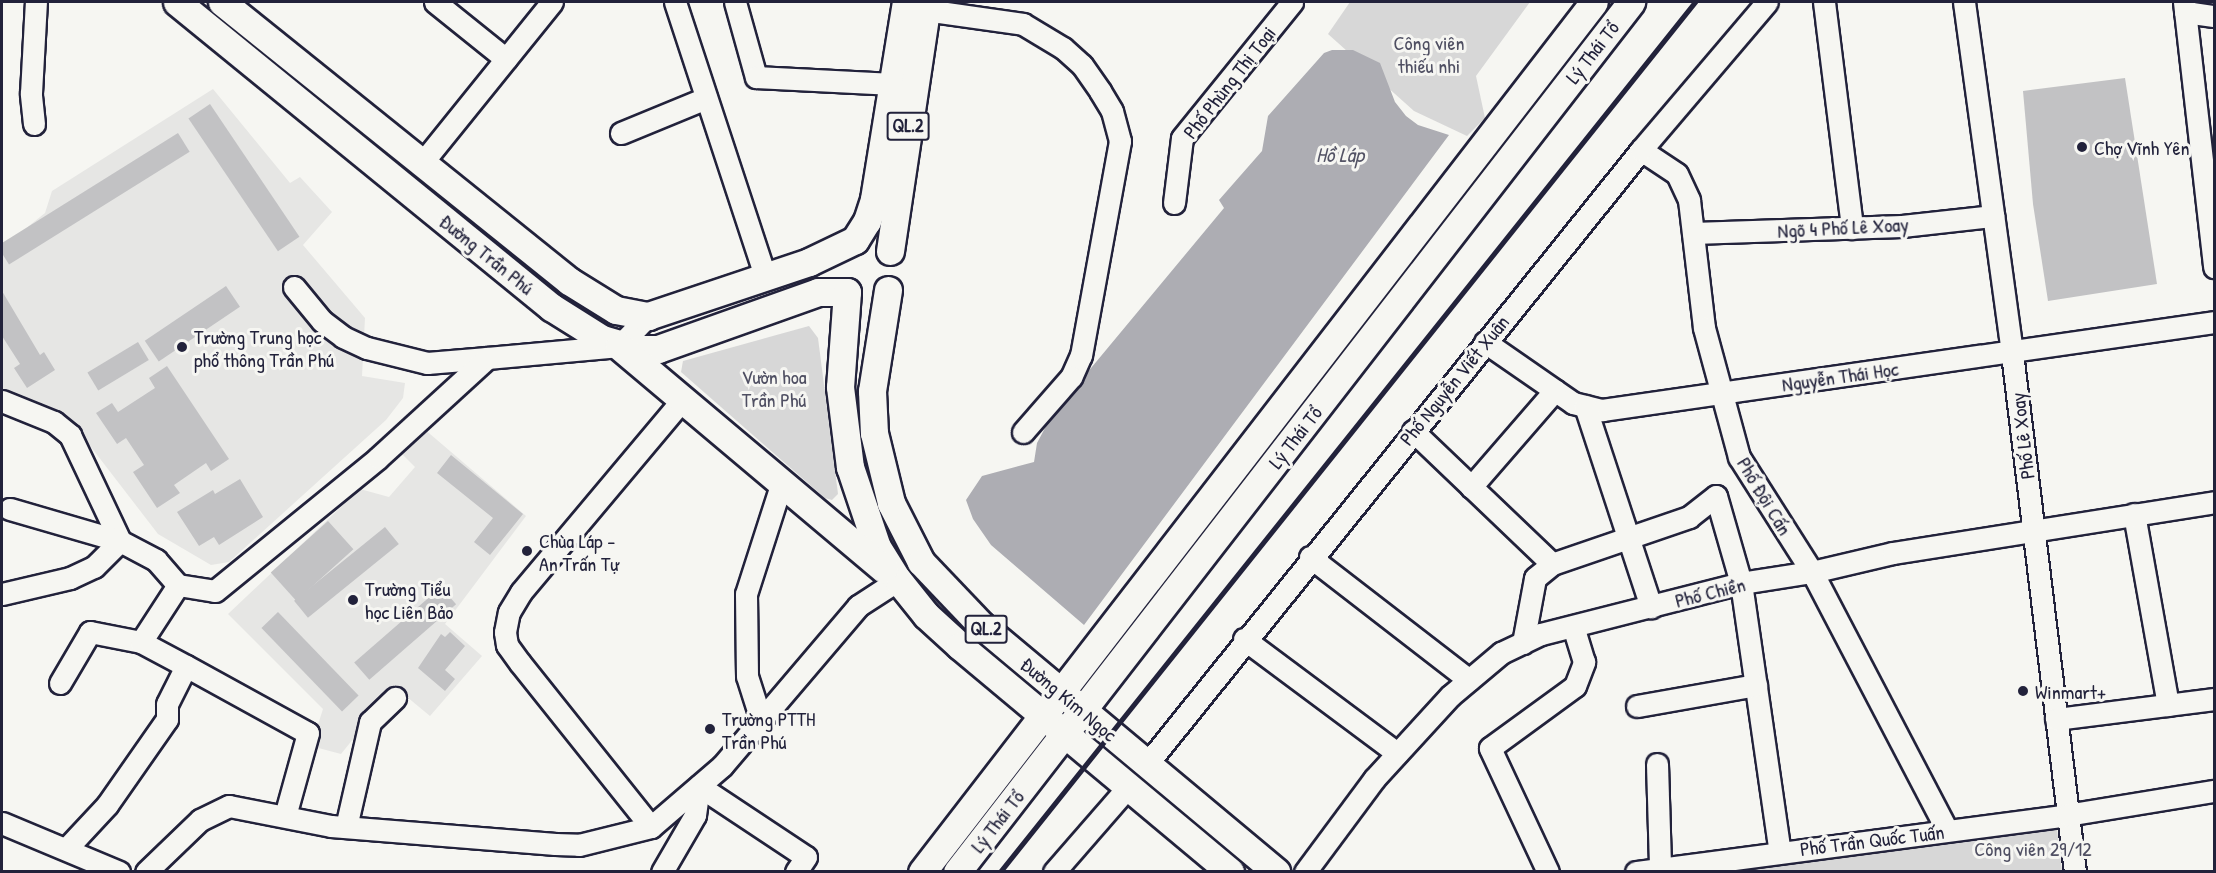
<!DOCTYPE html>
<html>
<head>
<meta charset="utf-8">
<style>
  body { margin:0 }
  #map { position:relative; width:2216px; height:873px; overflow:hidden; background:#f6f6f2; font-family:"Patrick Hand",sans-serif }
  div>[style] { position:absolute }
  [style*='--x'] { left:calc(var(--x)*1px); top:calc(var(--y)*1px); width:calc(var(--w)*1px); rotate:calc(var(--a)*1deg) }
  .built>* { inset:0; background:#e6e6e4 }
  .green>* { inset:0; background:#d7d7d7 }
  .water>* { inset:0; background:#adadb3 }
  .building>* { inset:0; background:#c2c2c4; transform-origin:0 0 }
  .roads { filter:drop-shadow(2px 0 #22223b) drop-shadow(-2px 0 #22223b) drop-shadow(0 2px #22223b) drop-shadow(0 -2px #22223b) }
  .minor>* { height:21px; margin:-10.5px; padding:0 10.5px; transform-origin:10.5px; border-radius:10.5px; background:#f6f6f2 }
  .major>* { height:27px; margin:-13.5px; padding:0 13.5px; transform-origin:13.5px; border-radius:13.5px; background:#f6f6f2 }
  .rail>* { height:4.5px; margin:-2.25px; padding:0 2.25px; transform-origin:2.25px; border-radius:2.25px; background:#22223b }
  .dots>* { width:16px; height:16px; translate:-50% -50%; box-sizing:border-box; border:3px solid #f6f6f2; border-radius:50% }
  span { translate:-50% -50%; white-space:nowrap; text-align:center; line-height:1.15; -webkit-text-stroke:6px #f6f6f2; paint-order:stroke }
  .shield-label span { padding:2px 4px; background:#f6f6f2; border:2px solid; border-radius:4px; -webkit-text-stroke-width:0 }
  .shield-label { font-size:18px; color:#22223b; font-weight:700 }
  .park-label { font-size:20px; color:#4f4f62 }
  .street-label { font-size:20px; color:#22223b }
  .poi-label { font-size:20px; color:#22223b }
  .left { translate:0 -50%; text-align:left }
  .water-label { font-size:21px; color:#535365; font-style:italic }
  .frame { position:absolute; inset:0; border:3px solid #22223b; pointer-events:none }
</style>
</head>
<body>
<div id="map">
  <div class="built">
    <div style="clip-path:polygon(213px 89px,290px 183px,300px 177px,332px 212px,303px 245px,365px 318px,362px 376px,405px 383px,403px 398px,386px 420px,229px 562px,211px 565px,158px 534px,71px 421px,11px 399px,2px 390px,2px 243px,4px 246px,45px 213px,52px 191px)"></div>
    <div style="clip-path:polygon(423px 428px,526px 516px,445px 624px,482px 656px,430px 716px,395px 687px,341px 754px,311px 746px,323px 709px,228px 614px,360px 489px,389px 497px,415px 467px,399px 451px)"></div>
  </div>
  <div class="green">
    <div style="clip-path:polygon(1350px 2px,1530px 2px,1476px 76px,1485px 118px,1467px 136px,1414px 111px,1328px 34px)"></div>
    <div style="clip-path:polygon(809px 326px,818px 338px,838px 494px,832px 500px,825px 498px,681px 372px,683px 361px)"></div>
    <div style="clip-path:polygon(2056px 821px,2062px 871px,1669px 872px)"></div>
  </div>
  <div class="water">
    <div style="clip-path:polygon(1332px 50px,1353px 50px,1380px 63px,1395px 102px,1406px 116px,1418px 125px,1449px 135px,1084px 625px,991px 545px,973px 519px,966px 500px,982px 476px,1034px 462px,1037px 443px,1052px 415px,1224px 208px,1219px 200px,1262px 151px,1268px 116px,1324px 53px)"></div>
  </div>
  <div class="building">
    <div style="clip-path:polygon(2125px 78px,2157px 284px,2048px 301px,2033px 204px,2023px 91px)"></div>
    <div style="left:210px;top:104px;width:160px;height:26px;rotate:56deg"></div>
    <div style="left:178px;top:133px;width:22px;height:213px;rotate:58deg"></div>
    <div style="left:226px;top:286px;width:25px;height:98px;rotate:56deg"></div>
    <div style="clip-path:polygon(2px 291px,40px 355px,44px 352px,55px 370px,27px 388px,14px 368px,20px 364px,2px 336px)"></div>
    <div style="left:138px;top:342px;width:21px;height:59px;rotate:59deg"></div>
    <div style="clip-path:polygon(167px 366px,229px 459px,211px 471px,206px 463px,174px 485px,180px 493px,157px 508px,133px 472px,144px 465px,126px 438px,117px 444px,96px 413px,112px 403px,118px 412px,155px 388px,149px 378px)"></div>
    <div style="clip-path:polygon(451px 455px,523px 514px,490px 555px,474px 542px,493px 518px,437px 473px)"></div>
    <div style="clip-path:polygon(240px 479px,263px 517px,219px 545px,214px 537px,199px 546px,177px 512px,213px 490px,215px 494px)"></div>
    <div style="left:328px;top:521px;width:38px;height:77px;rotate:48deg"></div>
    <div style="left:385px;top:527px;width:22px;height:117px;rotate:51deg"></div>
    <div style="left:441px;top:587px;width:23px;height:115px;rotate:49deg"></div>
    <div style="left:278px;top:612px;width:116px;height:23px;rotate:46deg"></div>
    <div style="clip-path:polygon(450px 632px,465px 646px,445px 670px,455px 679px,445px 691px,418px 668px,441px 634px,445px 637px)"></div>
  </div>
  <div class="roads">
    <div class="minor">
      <div style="--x:435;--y:2;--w:91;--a:38.8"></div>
      <div style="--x:675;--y:2;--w:291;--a:71.8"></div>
      <div style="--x:735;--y:2;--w:78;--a:74.4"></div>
      <div style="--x:756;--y:77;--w:137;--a:2.9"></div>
      <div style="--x:1824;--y:2;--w:228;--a:82.9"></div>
      <div style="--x:1964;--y:2;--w:354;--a:82.2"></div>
      <div style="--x:2012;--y:353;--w:523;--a:83.08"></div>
      <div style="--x:2184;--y:2;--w:267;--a:83.5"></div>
      <div style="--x:925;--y:10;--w:99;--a:8.1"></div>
      <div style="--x:1023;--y:24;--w:47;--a:31"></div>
      <div style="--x:1063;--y:48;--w:25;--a:42"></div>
      <div style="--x:1082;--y:65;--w:32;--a:55"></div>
      <div style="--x:1100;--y:91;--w:23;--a:59"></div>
      <div style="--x:1112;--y:111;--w:31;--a:75"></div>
      <div style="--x:1120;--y:141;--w:218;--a:100.3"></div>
      <div style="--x:1081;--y:355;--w:24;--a:114"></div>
      <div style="--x:1071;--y:377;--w:73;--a:131.1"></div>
      <div style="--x:2185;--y:12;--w:29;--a:8"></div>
      <div style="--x:34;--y:124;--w:31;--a:-96"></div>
      <div style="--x:31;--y:93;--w:91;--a:-86.9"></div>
      <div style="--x:621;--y:133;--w:92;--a:-22.4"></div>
      <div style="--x:1641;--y:150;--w:43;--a:33.7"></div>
      <div style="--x:1677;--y:174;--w:29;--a:65"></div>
      <div style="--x:1689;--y:200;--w:129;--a:83.3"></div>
      <div style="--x:1704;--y:328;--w:134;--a:74.8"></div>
      <div style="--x:1739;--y:457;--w:136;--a:57.6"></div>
      <div style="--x:1812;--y:572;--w:291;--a:62.4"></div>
      <div style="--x:422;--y:163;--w:207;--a:-51.1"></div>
      <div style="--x:1174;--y:203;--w:65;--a:-83"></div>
      <div style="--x:1182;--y:138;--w:175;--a:-51"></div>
      <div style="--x:1693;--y:233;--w:209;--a:-1.9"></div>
      <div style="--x:1902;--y:226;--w:92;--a:-6.3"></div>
      <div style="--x:294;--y:287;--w:44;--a:50.5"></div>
      <div style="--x:322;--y:321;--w:26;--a:37"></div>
      <div style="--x:343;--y:337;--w:26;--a:25"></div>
      <div style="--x:367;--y:348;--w:62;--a:14"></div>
      <div style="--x:427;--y:363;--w:60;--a:-4.8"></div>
      <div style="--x:1485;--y:342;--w:107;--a:34.7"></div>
      <div style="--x:1573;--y:403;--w:30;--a:14"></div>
      <div style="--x:1602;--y:410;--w:618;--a:-8.18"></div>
      <div style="--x:2;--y:401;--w:56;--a:22"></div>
      <div style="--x:54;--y:422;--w:21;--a:39"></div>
      <div style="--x:70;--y:435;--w:117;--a:64.7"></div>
      <div style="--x:120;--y:541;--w:41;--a:27.8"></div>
      <div style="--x:156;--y:560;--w:33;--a:49"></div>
      <div style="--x:178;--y:585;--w:37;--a:9"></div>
      <div style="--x:215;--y:591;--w:210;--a:-39.2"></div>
      <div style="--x:378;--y:458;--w:148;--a:-42.5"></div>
      <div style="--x:487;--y:358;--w:133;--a:-5.2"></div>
      <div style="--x:619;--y:346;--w:42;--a:-46"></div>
      <div style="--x:1585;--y:406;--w:212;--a:71.8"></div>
      <div style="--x:1413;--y:431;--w:192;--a:43.7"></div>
      <div style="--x:1471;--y:487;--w:128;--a:-49.1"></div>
      <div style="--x:2134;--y:514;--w:194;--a:79.9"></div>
      <div style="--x:1310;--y:557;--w:201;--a:37.7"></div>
      <div style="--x:2;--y:594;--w:70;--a:-13.2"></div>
      <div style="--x:70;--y:578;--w:26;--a:-25"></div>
      <div style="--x:94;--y:567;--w:37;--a:-45"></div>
      <div style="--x:120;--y:541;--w:115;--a:-163.8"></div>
      <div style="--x:1244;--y:639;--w:191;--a:36.7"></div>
      <div style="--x:1523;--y:643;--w:66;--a:-79.5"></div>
      <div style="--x:1535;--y:578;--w:22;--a:-39"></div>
      <div style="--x:1552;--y:564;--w:145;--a:-18.9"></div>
      <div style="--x:1689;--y:517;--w:34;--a:-38"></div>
      <div style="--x:1716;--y:496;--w:91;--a:74"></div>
      <div style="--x:1741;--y:583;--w:272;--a:81.8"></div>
      <div style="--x:186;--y:666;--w:139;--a:28.8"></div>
      <div style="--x:308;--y:733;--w:86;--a:105.5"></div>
      <div style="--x:60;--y:683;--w:59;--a:-59.5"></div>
      <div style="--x:90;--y:632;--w:52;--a:11.1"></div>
      <div style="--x:1637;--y:706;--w:121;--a:-10"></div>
      <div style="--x:2056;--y:719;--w:159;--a:-7.2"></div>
      <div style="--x:761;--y:720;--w:46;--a:-107.7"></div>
      <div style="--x:747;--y:676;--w:82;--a:-90.7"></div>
      <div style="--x:746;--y:594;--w:118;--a:-72.2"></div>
      <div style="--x:1147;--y:764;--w:788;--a:-51.18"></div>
      <div style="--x:1641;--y:150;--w:194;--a:-49.6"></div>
      <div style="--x:1657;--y:764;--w:104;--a:88.3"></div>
      <div style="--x:2;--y:823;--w:127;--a:22.7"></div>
      <div style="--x:346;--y:827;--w:108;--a:-77.1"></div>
      <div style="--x:370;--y:722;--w:35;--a:-44"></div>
      <div style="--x:651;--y:827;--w:210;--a:-128.6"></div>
      <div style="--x:520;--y:663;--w:22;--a:-126"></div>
      <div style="--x:507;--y:645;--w:13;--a:-99"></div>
      <div style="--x:505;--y:632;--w:20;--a:-79"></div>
      <div style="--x:509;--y:612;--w:23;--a:-59"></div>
      <div style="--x:521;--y:592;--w:252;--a:-50"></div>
      <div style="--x:67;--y:848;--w:59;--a:-47.1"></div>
      <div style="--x:107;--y:805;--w:105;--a:-55.1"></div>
      <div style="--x:167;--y:719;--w:15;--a:-90"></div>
      <div style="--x:167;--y:704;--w:42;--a:-63.4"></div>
      <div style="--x:186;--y:666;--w:51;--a:-151.9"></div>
      <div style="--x:141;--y:642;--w:68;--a:-57"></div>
      <div style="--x:146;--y:872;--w:75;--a:-43.9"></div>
      <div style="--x:200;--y:820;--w:32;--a:-26"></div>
      <div style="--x:229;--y:806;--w:104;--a:11.1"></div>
      <div style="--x:331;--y:826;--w:225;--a:4.6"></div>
      <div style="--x:555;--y:844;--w:24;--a:2"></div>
      <div style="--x:579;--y:845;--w:74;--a:-14"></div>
      <div style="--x:651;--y:827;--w:94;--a:-40.7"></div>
      <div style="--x:722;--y:766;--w:210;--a:-49.6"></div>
      <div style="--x:858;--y:606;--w:48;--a:-33"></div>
      <div style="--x:662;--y:872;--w:66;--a:-59.9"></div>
      <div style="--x:695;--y:815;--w:29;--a:-82"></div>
      <div style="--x:699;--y:786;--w:128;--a:33.6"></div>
      <div style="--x:806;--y:857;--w:18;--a:124"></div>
      <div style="--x:1054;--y:872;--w:113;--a:-49"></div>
      <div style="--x:1305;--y:872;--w:116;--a:-53.4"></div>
      <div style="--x:1374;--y:779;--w:113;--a:-47.5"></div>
      <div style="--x:1450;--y:696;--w:67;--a:-40.1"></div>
      <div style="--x:1501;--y:653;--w:44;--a:-25.4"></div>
      <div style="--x:1541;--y:634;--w:206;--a:-14.3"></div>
      <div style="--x:1741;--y:583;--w:72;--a:-8.8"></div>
      <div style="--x:1812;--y:572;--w:83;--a:-13.2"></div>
      <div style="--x:1893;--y:553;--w:325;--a:-9"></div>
      <div style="--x:1548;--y:872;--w:137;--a:-115.1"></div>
      <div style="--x:1490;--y:748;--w:105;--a:-36.1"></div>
      <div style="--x:1575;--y:686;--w:26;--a:-69"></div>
      <div style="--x:1584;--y:662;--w:37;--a:-107"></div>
      <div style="--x:1636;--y:872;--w:435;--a:-7.5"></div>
      <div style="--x:2067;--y:815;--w:149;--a:-9.3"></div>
    </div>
    <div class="major">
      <div style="--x:177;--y:2;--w:483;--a:39.2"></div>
      <div style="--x:551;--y:307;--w:60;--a:32.1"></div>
      <div style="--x:602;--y:339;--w:36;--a:16"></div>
      <div style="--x:637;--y:349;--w:21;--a:0"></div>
      <div style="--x:658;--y:349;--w:170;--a:-19.6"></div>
      <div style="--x:818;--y:292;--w:29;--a:0"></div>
      <div style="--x:847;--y:292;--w:95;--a:94.2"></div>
      <div style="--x:840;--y:387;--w:81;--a:82.9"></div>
      <div style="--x:850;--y:467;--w:84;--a:71.4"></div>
      <div style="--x:877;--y:547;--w:39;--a:58"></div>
      <div style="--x:898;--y:580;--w:45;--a:51.3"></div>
      <div style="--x:926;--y:615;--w:46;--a:42.4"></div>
      <div style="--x:960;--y:646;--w:352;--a:39.9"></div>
      <div style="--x:222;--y:2;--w:445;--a:38.8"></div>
      <div style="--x:569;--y:281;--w:55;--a:31.7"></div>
      <div style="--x:616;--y:310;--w:33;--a:11"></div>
      <div style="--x:648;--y:316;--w:170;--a:-18.5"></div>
      <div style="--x:809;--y:262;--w:51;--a:-25.6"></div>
      <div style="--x:855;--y:240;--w:22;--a:-58"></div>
      <div style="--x:867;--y:221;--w:23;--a:-72"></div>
      <div style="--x:874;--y:199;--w:200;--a:-80.8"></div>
      <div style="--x:890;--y:251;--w:252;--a:-81.5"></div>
      <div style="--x:888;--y:290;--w:102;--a:99"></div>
      <div style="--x:872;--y:391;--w:42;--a:87.3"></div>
      <div style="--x:874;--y:433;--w:72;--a:76.3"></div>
      <div style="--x:891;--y:503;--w:66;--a:63"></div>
      <div style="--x:921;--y:562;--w:87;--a:46.4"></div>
      <div style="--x:981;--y:625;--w:385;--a:39.9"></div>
      <div style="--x:619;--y:346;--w:346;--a:40.1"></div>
      <div style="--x:922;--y:872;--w:1099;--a:-52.32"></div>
      <div style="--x:957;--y:872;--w:1101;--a:-52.23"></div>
    </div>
  </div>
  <div class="rail">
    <div style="--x:1000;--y:872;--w:1114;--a:-51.38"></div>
  </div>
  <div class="dots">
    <div style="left:2082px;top:147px;background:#22223b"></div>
    <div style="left:182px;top:347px;background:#22223b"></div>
    <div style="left:527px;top:551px;background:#22223b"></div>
    <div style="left:353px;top:600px;background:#22223b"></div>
    <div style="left:2023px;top:691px;background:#22223b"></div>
    <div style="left:710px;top:729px;background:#22223b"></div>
  </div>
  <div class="shield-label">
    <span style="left:908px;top:126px">QL.2</span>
    <span style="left:986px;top:629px">QL.2</span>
  </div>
  <div class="park-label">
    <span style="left:1429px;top:54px">Công viên<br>thiếu nhi</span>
    <span style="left:774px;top:388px">Vườn hoa<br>Trần Phú</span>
    <span style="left:2033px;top:848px">Công viên 29/12</span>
  </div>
  <div class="street-label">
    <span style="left:1592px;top:52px;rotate:-52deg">Lý Thái Tổ</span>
    <span style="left:1229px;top:82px;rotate:-52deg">Phố Phùng Thị Toại</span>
    <span style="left:1843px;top:227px;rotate:-3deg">Ngõ 4 Phố Lê Xoay</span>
    <span style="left:487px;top:254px;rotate:39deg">Đường Trần Phú</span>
    <span style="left:1840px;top:376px;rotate:-8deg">Nguyễn Thái Học</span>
    <span style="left:1454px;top:380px;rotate:-51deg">Phố Nguyễn Viết Xuân</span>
    <span style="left:2022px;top:436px;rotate:-97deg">Phố Lê Xoay</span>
    <span style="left:1295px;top:437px;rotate:-52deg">Lý Thái Tổ</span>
    <span style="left:1765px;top:496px;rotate:59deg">Phố Đội Cấn</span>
    <span style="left:1710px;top:592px;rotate:-14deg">Phố Chiền</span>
    <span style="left:1069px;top:699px;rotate:40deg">Đường Kim Ngọc</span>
    <span style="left:997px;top:821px;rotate:-52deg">Lý Thái Tổ</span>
    <span style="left:1872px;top:840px;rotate:-7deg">Phố Trần Quốc Tuấn</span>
  </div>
  <div class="poi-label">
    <span class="left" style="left:2094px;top:147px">Chợ Vĩnh Yên</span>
    <span class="left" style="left:194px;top:348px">Trường Trung học<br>phổ thông Trần Phú</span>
    <span class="left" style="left:539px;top:552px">Chùa Láp -<br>An Trấn Tự</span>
    <span class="left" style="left:365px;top:600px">Trường Tiểu<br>học Liên Bảo</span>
    <span class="left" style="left:2035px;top:691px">Winmart+</span>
    <span class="left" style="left:722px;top:730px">Trường PTTH<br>Trần Phú</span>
  </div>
  <div class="water-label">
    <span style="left:1340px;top:155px">Hồ Láp</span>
  </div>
  <div class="frame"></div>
</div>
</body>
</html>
